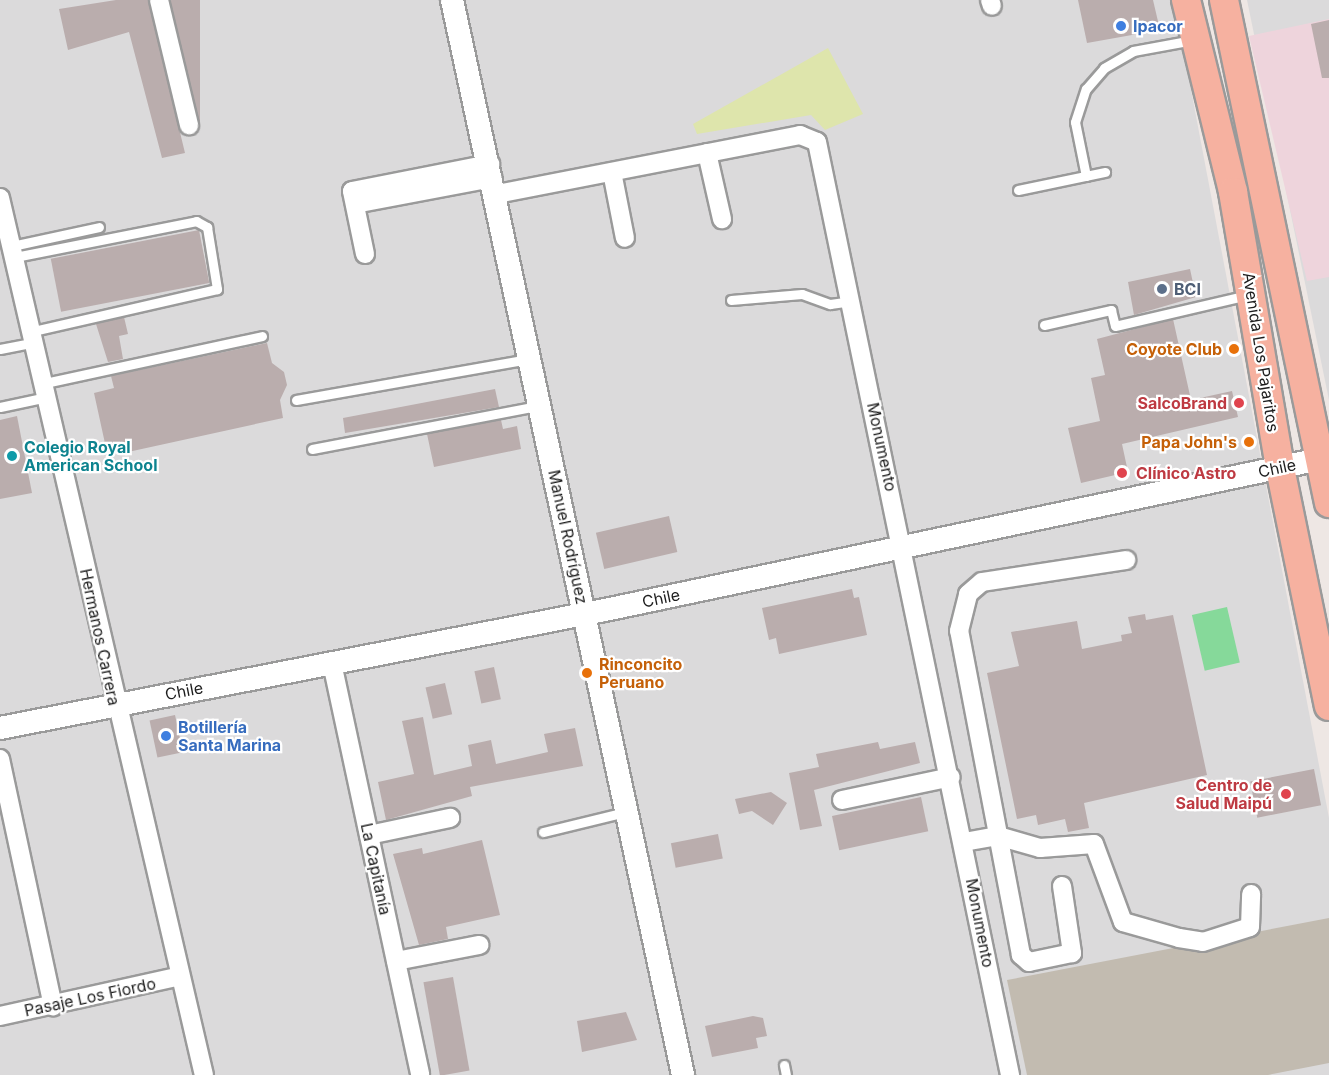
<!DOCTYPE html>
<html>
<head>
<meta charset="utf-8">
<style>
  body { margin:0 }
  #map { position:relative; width:1329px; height:1075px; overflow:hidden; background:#eee7e4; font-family:Inter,sans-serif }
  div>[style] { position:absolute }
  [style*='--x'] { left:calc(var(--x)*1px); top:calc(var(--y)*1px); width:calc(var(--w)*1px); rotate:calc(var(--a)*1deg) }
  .residential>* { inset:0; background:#dbdadb }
  .commercial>* { inset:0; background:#eed4dc }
  .construction>* { inset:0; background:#c2bbb0 }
  .grass>* { inset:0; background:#dee5ac }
  .pitch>* { inset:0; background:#86d99a; transform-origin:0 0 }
  .building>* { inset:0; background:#baadad; transform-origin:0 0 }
  .roads { filter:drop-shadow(2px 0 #9a9a9a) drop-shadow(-2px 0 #9a9a9a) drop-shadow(0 2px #9a9a9a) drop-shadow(0 -2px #9a9a9a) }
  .service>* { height:9px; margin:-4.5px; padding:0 4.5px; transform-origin:4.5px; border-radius:4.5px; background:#fff }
  .minor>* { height:18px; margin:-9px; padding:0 9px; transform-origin:9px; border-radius:9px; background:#fff }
  .tertiary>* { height:22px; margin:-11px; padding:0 11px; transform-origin:11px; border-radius:11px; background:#fff }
  .primary>* { height:28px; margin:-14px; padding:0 14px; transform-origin:14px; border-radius:14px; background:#f6b1a0 }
  .dots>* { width:16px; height:16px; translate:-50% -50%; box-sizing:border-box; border:3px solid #fff; border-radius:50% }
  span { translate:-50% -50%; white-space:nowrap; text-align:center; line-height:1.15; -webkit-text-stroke:4.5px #fff; paint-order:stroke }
  .shop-label { font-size:16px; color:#366cbe; font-weight:700 }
  .left { translate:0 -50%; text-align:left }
  .service-label { font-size:16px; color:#4e5e75; font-weight:700 }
  .food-label { font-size:16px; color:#c56008; font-weight:700 }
  .right { translate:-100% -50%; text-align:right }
  .street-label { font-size:16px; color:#1d1d1d }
  .health-label { font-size:16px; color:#be3a42; font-weight:700 }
  .culture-label { font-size:16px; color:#0d838f; font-weight:700 }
</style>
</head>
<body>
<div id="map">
  <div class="residential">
    <div style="clip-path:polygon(0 0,1174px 0,1329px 818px,1329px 1075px,0 1075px)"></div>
    <div style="clip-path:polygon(1247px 0,1329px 0,1329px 400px)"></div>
  </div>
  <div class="commercial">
    <div style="clip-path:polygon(1329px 19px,1329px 277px,1307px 281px,1249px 36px)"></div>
  </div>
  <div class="construction">
    <div style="clip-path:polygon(1329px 918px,1329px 1063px,1268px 1075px,1027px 1075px,1007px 980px)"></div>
  </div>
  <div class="grass">
    <div style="clip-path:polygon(828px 48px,863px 114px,825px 130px,811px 115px,697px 134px,693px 124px)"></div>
  </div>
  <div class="pitch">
    <div style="left:1227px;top:607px;width:57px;height:36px;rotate:77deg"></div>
  </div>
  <div class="building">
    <div style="clip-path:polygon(116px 0,148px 0,185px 153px,162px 158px,129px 32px,68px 50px,59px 9px)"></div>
    <div style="left:171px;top:0;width:29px;height:121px"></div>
    <div style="clip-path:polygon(1078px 0,1153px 0,1160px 30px,1087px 43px)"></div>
    <div style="clip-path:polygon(1329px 20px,1329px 78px,1322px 78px,1311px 24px)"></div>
    <div style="left:199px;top:230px;width:54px;height:151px;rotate:79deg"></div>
    <div style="clip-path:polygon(1190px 269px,1196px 297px,1134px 315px,1128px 282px)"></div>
    <div style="clip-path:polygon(124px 317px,128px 334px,119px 336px,123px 359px,108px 362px,96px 324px)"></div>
    <div style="clip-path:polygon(1173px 319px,1191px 400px,1232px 391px,1238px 417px,1122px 444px,1128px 472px,1081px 483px,1068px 428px,1100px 421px,1091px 378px,1105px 375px,1097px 339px)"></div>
    <div style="clip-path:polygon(267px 343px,272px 363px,284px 372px,287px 385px,280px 400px,283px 418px,128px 452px,126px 444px,106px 448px,94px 393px,114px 388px,111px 376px)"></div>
    <div style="clip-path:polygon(495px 389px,499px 407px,345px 433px,343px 418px)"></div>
    <div style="clip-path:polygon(17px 416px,32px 493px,0 499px,0 420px)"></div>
    <div style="clip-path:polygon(501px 420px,503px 429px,517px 426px,521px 449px,434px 467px,427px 434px)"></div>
    <div style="left:669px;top:516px;width:37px;height:75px;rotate:77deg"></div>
    <div style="clip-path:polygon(852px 589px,854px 598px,859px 597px,867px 635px,779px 654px,776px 638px,769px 640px,762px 608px)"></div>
    <div style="clip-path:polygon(1145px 614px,1146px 620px,1173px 615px,1207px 775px,1084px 803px,1089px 828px,1068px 832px,1065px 819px,1038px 825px,1036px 815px,1017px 819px,987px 673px,1019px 666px,1011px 632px,1077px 621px,1082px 649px,1122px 641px,1121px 635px,1132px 633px,1128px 617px)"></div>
    <div style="left:494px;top:667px;width:33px;height:20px;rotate:78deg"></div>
    <div style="left:445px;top:683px;width:32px;height:20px;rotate:77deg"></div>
    <div style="left:175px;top:715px;width:38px;height:26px;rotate:78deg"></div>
    <div style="clip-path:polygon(423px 717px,434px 775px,472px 766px,468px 745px,491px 740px,496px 764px,548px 752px,544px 734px,575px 728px,583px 766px,470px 787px,472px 796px,386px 820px,378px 782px,414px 774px,402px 721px)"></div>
    <div style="clip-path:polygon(878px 742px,880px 749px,915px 742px,920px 763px,814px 790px,822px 826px,800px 830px,789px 773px,819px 767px,816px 754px)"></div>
    <div style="left:1314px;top:769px;width:37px;height:65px;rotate:79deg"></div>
    <div style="clip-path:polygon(771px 792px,787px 803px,773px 825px,752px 811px,739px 814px,735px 799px)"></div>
    <div style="left:921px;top:797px;width:35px;height:91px;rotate:78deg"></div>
    <div style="left:718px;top:834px;width:25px;height:48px;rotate:79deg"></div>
    <div style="clip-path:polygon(482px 840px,500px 915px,446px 927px,448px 939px,419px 945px,393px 854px,422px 848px,423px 854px)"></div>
    <div style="left:453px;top:977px;width:95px;height:30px;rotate:80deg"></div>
    <div style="clip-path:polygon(626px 1012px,637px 1040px,582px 1052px,577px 1021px)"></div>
    <div style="clip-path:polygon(753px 1016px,763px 1018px,767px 1036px,756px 1038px,758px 1048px,712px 1057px,705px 1026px)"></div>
  </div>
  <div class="roads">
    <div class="service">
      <div style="--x:1086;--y:176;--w:55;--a:-101.5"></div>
      <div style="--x:1075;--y:122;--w:35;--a:-72"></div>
      <div style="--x:1086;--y:89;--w:28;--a:-49"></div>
      <div style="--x:1104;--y:68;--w:34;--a:-30"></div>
      <div style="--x:1133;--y:51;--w:61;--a:-10.4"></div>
      <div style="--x:1018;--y:190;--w:89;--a:-11.7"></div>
      <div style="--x:12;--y:246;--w:89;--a:-12.3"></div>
      <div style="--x:15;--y:257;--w:185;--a:-11.2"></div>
      <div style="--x:196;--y:221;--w:13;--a:29"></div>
      <div style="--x:207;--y:227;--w:63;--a:80.8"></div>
      <div style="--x:217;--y:289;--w:189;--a:167.1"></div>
      <div style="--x:731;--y:300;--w:71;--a:-4.8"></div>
      <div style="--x:802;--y:294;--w:30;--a:20"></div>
      <div style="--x:830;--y:304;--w:22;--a:-8"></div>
      <div style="--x:1044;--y:325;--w:69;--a:-12.6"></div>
      <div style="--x:1111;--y:310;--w:16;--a:76"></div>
      <div style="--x:1115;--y:326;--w:137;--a:-13.1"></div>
      <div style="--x:0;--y:349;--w:36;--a:-11"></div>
      <div style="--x:45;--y:383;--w:222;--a:-12.2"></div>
      <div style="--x:296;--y:400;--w:236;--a:-10"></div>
      <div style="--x:0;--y:407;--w:48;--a:-12"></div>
      <div style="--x:312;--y:449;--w:230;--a:-10.8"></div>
      <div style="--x:543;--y:832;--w:84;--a:-13.7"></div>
      <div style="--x:784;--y:1065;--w:10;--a:79"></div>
    </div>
    <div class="minor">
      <div style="--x:159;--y:0;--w:129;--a:76.5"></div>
      <div style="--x:990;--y:0;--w:6;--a:72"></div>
      <div style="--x:707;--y:153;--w:68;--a:77.2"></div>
      <div style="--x:612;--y:172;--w:67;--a:78.9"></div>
      <div style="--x:497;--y:194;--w:309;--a:-11"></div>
      <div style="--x:800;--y:135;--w:18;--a:22"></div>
      <div style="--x:817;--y:142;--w:953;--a:78.31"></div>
      <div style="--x:0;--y:198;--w:900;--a:76.91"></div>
      <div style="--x:355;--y:204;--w:140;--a:-10.7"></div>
      <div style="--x:365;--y:254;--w:64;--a:-101.7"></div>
      <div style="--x:352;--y:191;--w:141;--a:-11.1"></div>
      <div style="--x:332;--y:663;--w:421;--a:77.9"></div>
      <div style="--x:0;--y:759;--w:253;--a:77.9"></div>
      <div style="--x:842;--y:800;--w:111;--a:-11.9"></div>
      <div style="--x:369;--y:835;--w:83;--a:-11.9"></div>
      <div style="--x:964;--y:842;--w:35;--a:-10"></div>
      <div style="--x:998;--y:836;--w:44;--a:15.9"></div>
      <div style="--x:1040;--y:848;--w:54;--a:-4.2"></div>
      <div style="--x:1094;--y:844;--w:83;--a:69.6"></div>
      <div style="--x:1123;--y:922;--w:58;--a:15.9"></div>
      <div style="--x:1179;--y:938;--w:24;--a:9"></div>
      <div style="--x:1203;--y:942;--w:49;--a:-17.7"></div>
      <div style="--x:1250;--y:927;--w:33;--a:-88"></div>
      <div style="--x:1062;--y:886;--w:68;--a:81.5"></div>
      <div style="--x:1072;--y:953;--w:44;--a:168.2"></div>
      <div style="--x:1029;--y:962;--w:11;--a:-139"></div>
      <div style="--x:1021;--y:955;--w:330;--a:-100.8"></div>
      <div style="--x:959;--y:631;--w:38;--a:-76"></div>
      <div style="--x:968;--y:594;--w:18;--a:-41"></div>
      <div style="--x:982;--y:582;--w:146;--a:-8.7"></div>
      <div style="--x:396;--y:961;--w:85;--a:-10.9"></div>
      <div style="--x:0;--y:1016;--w:184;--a:-12.5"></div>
    </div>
    <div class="tertiary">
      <div style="--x:452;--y:0;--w:1100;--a:77.87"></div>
      <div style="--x:0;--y:728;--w:616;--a:-11.04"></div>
      <div style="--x:605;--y:610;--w:740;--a:-11.93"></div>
    </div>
    <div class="primary">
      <div style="--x:1186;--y:0;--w:198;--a:76.2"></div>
      <div style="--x:1233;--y:192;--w:280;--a:80.3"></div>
      <div style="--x:1280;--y:468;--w:243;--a:78.4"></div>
      <div style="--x:1224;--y:0;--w:514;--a:78.21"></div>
    </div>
  </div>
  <div class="dots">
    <div style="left:1121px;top:26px;background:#3f7fe0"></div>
    <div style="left:1162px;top:289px;background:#5c6f8a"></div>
    <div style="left:1234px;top:349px;background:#e8710a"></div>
    <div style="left:1239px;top:403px;background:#e0444e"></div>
    <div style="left:1249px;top:442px;background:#e8710a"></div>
    <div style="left:12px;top:456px;background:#0f9aa8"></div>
    <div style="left:1122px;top:473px;background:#e0444e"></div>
    <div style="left:587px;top:673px;background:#e8710a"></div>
    <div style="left:166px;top:736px;background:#3f7fe0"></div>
    <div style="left:1286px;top:794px;background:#e0444e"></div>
  </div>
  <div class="shop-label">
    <span class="left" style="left:1133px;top:26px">Ipacor</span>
    <span class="left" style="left:178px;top:736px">Botillería<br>Santa Marina</span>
  </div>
  <div class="service-label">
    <span class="left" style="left:1174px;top:289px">BCI</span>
  </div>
  <div class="food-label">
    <span class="right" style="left:1222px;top:349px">Coyote Club</span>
    <span class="right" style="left:1237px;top:442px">Papa John's</span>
    <span class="left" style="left:599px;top:673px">Rinconcito<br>Peruano</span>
  </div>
  <div class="street-label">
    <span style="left:1261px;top:352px;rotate:81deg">Avenida Los Pajaritos</span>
    <span style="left:882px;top:447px;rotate:78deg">Monumento</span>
    <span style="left:1277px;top:468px;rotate:-12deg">Chile</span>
    <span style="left:568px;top:537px;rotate:78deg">Manuel Rodríguez</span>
    <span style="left:661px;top:598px;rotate:-12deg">Chile</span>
    <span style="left:100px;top:637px;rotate:78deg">Hermanos Carrera</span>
    <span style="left:184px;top:691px;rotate:-11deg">Chile</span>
    <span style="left:376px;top:869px;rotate:78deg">La Capitanía</span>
    <span style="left:980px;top:923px;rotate:79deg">Monumento</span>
    <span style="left:90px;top:997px;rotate:-12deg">Pasaje Los Fiordo</span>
  </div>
  <div class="health-label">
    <span class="right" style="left:1227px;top:403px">SalcoBrand</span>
    <span class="left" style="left:1136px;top:473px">Clínico Astro</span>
    <span class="right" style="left:1272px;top:794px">Centro de<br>Salud Maipú</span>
  </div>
  <div class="culture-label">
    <span class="left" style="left:24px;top:456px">Colegio Royal<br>American School</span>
  </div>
</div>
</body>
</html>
